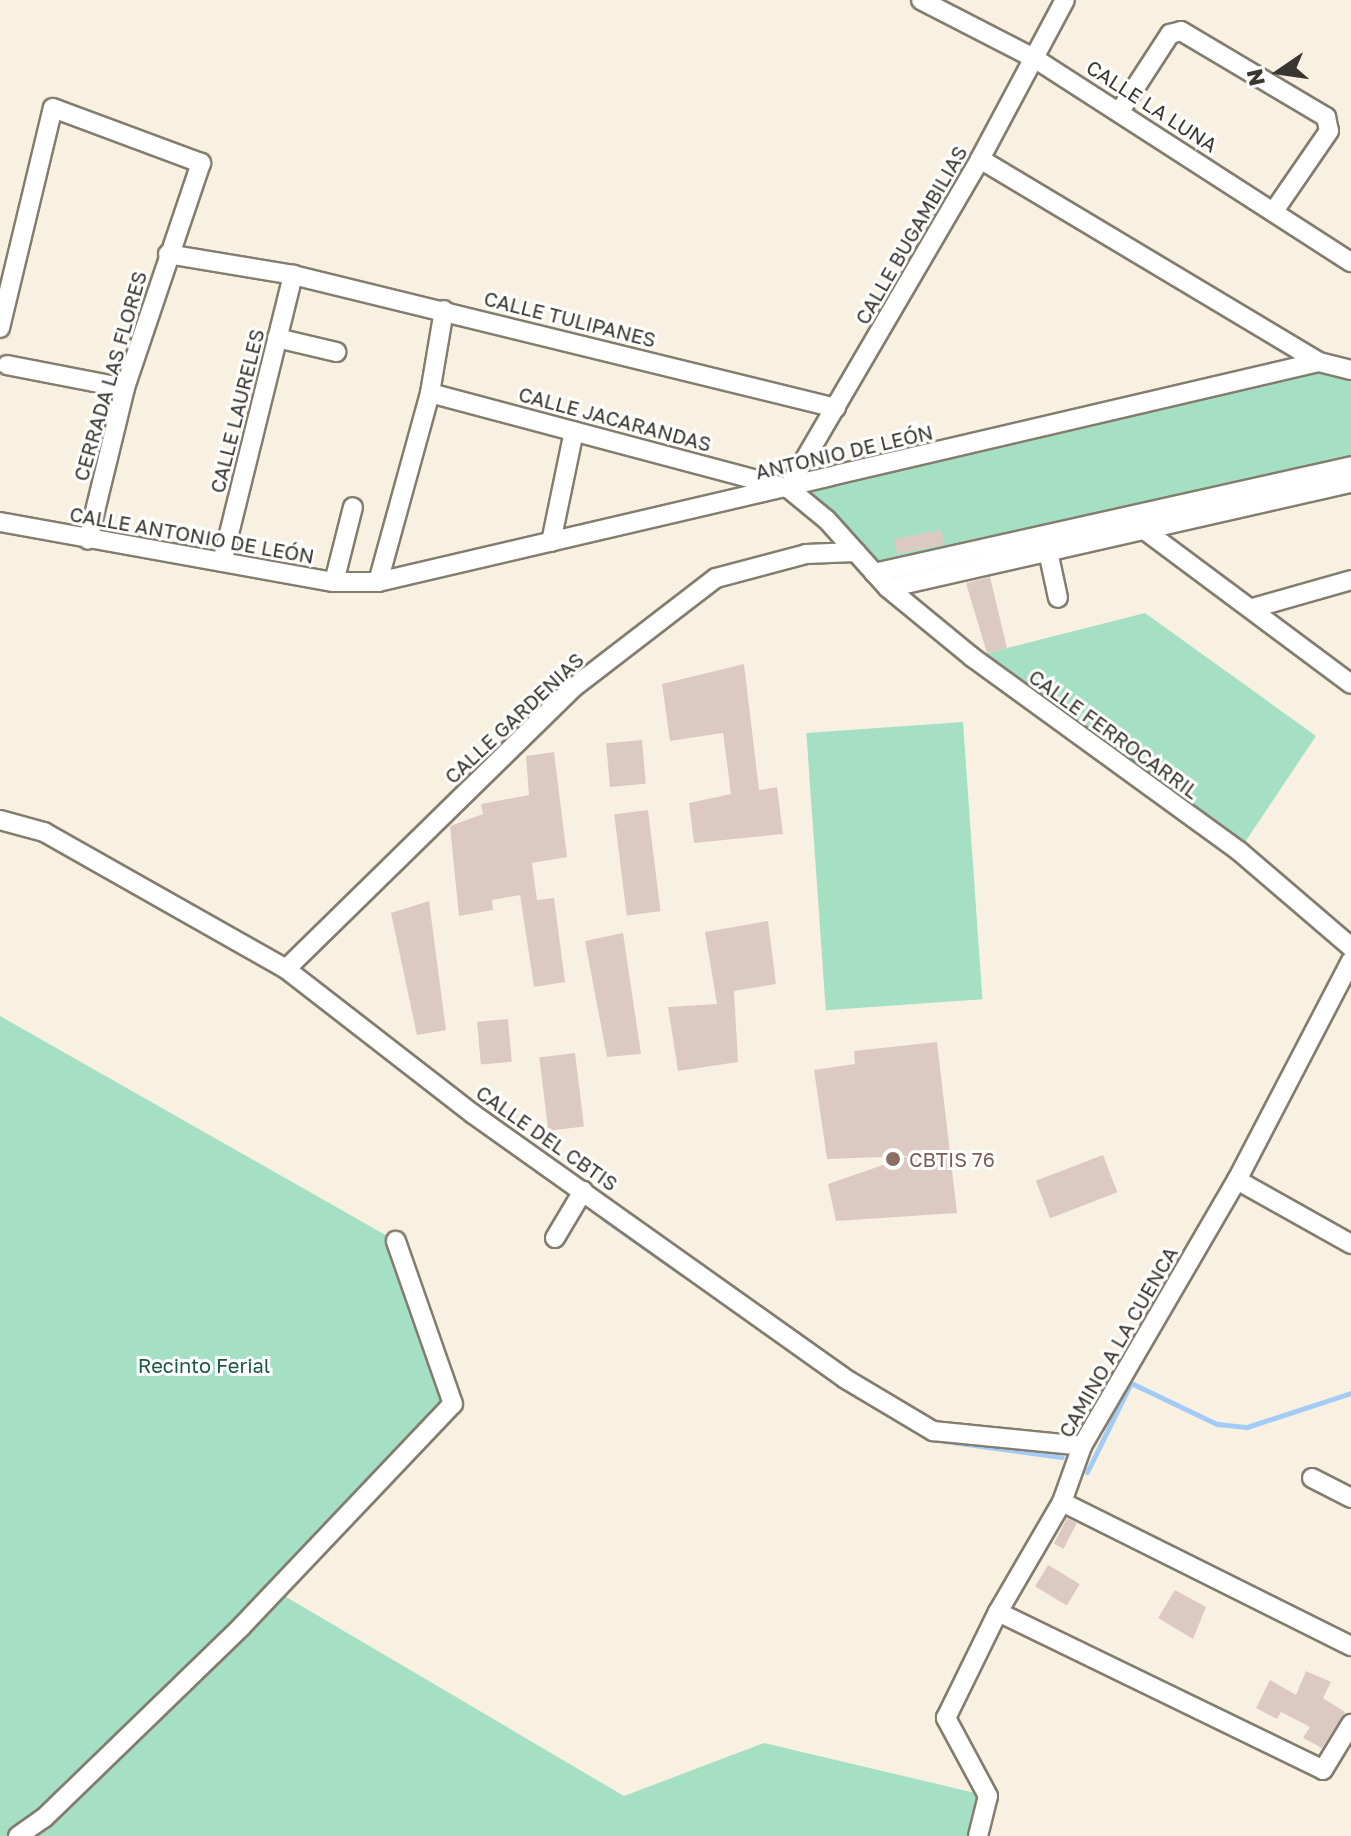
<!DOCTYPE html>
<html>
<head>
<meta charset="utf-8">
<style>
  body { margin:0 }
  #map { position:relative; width:1351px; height:1836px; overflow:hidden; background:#f8f1e1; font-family:"Golos Text",sans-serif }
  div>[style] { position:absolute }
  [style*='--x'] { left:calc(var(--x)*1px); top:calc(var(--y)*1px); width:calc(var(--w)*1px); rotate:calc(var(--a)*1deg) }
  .green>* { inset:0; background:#a5e0c5; transform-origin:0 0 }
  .stream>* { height:5px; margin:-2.5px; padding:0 2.5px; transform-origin:2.5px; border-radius:2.5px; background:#a2cbf7 }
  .building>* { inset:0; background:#dccac2; transform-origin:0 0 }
  .roads { filter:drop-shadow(2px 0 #837d6e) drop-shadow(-2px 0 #837d6e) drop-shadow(0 2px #837d6e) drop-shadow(0 -2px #837d6e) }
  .minor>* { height:18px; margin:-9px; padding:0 9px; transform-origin:9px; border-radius:9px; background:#fff }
  .dots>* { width:22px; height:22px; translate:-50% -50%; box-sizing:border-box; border:4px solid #fff; border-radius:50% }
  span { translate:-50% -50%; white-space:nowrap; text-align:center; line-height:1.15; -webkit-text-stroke:6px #fff; paint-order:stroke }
  .street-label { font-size:20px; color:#393630 }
  .education-label { font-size:20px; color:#785e54 }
  .left { translate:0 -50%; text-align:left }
  .park-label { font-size:20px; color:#1a5841 }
  .north { position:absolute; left:1239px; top:32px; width:80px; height:80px; -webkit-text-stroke:6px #fff; paint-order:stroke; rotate:257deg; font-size:22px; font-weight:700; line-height:32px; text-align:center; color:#393630 }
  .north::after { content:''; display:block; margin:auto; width:28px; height:36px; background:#393630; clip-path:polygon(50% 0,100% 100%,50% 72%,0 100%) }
</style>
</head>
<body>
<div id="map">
  <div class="green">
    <div style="clip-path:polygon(1319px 362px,1351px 370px,1351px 483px,874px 573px,788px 488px)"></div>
    <div style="clip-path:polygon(1145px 613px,1316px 736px,1239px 851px,972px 657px)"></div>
    <div style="left:963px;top:722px;width:278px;height:157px;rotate:86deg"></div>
    <div style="clip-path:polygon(0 1016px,396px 1241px,453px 1404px,276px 1591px,624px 1796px,764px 1743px,988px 1796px,976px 1836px,0 1836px)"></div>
  </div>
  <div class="stream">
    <div style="--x:604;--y:1219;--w:95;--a:35.2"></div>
    <div style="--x:847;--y:1390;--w:82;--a:30.6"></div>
    <div style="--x:930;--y:1439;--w:133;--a:7.8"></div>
    <div style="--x:1087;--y:1472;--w:99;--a:-63.7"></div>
    <div style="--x:1131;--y:1383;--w:95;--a:25.5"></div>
    <div style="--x:1217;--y:1424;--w:30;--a:6"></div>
    <div style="--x:1247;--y:1427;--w:109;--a:-18.1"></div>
  </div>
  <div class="building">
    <div style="left:941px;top:530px;width:15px;height:48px;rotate:79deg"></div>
    <div style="clip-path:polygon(990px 577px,1007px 648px,987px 653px,966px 583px)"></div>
    <div style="clip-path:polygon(744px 664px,759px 790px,777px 787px,783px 834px,694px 843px,689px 803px,731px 794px,723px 733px,670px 741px,662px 684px)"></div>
    <div style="left:642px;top:740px;width:44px;height:36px;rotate:85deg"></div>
    <div style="clip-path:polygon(554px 752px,567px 857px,532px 863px,537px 900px,554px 898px,565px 982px,534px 987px,520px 895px,492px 900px,493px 910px,459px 916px,450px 826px,483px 814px,481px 804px,529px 795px,526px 756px)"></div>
    <div style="left:648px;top:810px;width:102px;height:34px;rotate:83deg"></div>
    <div style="clip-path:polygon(429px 901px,446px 1030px,417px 1035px,391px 913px)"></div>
    <div style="clip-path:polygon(768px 921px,776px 984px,734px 991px,738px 1062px,678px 1071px,668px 1007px,717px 1004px,705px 932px)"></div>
    <div style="clip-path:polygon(623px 933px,641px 1054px,607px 1057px,585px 941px)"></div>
    <div style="left:508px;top:1019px;width:43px;height:31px;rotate:85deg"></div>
    <div style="clip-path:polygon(937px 1042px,957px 1213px,836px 1221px,828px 1184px,909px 1156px,827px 1159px,814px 1070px,855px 1064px,854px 1051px)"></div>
    <div style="left:575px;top:1053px;width:74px;height:36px;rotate:83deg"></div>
    <div style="left:1103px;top:1155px;width:40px;height:72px;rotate:69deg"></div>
    <div style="left:1067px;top:1518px;width:11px;height:29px;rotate:27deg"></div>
    <div style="left:1048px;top:1565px;width:37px;height:25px;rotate:31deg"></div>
    <div style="clip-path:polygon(1175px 1590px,1206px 1607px,1193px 1639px,1158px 1618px)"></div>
    <div style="clip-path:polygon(1306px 1671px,1331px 1682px,1323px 1698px,1345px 1712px,1322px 1748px,1303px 1738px,1310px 1727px,1281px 1712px,1277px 1719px,1256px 1708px,1270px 1680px,1296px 1695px)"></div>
  </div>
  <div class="roads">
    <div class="minor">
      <div style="--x:921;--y:0;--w:127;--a:27.2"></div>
      <div style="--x:1034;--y:58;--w:377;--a:32.8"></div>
      <div style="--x:1120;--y:111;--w:92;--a:-57"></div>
      <div style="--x:1170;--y:34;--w:11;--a:-15"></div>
      <div style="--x:1181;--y:31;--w:169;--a:30.7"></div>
      <div style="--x:1326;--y:117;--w:14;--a:78"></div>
      <div style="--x:1329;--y:131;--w:97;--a:124.5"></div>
      <div style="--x:980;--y:159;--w:395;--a:30.9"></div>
      <div style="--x:1319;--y:362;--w:33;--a:14"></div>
      <div style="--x:168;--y:254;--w:127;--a:9.5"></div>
      <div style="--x:293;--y:275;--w:559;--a:13.76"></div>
      <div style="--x:0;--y:328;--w:226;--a:-76.5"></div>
      <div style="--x:53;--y:108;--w:158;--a:20.4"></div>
      <div style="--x:201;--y:163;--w:237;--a:108.7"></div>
      <div style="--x:125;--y:388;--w:156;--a:103.7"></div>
      <div style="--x:277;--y:338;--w:61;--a:13.3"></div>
      <div style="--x:7;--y:365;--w:120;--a:11"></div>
      <div style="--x:430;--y:393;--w:370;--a:14.9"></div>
      <div style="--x:788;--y:488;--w:50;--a:39.4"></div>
      <div style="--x:827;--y:520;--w:91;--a:48.1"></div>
      <div style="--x:888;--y:588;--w:109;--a:39.4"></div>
      <div style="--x:972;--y:657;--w:330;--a:36"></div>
      <div style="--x:1239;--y:851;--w:148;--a:40.6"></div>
      <div style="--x:788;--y:488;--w:381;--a:-59.7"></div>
      <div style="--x:980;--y:159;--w:180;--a:-61.9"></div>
      <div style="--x:0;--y:522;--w:339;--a:10.2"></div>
      <div style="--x:334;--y:582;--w:44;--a:0"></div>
      <div style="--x:378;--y:582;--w:966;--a:-13.16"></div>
      <div style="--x:1139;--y:526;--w:264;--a:36.7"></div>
      <div style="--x:551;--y:542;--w:113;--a:-78.3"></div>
      <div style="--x:1046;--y:542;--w:57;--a:77.9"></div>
      <div style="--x:223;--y:558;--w:292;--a:-76.1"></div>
      <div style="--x:874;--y:573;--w:489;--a:-12.6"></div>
      <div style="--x:334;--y:582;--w:77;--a:-75.8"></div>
      <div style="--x:378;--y:582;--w:196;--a:-74.6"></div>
      <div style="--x:430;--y:393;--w:84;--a:-80.4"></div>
      <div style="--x:888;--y:588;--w:475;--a:-12.8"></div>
      <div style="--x:1253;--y:608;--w:102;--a:-15.9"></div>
      <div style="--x:0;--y:820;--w:46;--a:15.3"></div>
      <div style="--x:44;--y:832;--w:278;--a:29.5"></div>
      <div style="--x:286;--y:969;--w:237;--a:37.8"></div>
      <div style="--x:473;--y:1114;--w:455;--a:35.4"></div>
      <div style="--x:844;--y:1378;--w:104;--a:30.8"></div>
      <div style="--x:933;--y:1431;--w:150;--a:5.7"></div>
      <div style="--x:286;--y:969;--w:402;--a:-44.4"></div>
      <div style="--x:573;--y:688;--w:180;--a:-37.6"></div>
      <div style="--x:716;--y:578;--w:93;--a:-14.9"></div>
      <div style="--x:806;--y:554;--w:50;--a:-2.3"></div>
      <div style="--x:1237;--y:1180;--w:131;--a:29.3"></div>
      <div style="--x:555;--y:1238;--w:55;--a:-59.2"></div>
      <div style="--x:1312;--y:1478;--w:44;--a:27.1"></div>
      <div style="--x:1062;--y:1502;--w:323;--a:26.5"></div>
      <div style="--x:998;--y:1612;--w:361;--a:25.9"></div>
      <div style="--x:1323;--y:1770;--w:54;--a:-58.7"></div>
      <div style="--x:18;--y:1836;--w:32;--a:-35"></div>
      <div style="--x:44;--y:1818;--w:276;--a:-44.1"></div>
      <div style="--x:242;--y:1626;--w:306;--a:-46.5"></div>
      <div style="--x:453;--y:1404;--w:173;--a:-109.3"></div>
      <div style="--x:978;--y:1836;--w:41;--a:-76"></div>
      <div style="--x:988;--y:1796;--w:89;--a:-118.3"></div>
      <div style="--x:946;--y:1718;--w:118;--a:-63.9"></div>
      <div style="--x:998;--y:1612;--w:127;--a:-59.8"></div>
      <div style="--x:1062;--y:1502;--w:59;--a:-70.3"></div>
      <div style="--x:1082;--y:1446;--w:308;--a:-59.8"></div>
      <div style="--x:1237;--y:1180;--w:247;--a:-62.5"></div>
    </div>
  </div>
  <div class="dots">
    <div style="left:893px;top:1159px;background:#8d6e63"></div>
  </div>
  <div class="street-label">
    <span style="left:1152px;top:106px;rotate:33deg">CALLE LA LUNA</span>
    <span style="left:911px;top:235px;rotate:-60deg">CALLE BUGAMBILIAS</span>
    <span style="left:570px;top:319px;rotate:14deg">CALLE TULIPANES</span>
    <span style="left:110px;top:376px;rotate:-74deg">CERRADA LAS FLORES</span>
    <span style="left:237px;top:411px;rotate:-76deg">CALLE LAURELES</span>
    <span style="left:615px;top:419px;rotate:15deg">CALLE JACARANDAS</span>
    <span style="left:844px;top:452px;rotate:-13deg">ANTONIO DE LEÓN</span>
    <span style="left:192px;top:535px;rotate:10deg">CALLE ANTONIO DE LEÓN</span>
    <span style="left:514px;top:718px;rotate:-43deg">CALLE GARDENIAS</span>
    <span style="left:1114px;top:734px;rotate:36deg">CALLE FERROCARRIL</span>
    <span style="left:547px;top:1138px;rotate:35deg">CALLE DEL CBTIS</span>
    <span style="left:1118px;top:1342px;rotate:-60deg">CAMINO A LA CUENCA</span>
  </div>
  <div class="education-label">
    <span class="left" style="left:909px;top:1159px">CBTIS 76</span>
  </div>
  <div class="park-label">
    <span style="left:204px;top:1365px">Recinto Ferial</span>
  </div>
  <div class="north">N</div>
</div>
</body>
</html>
